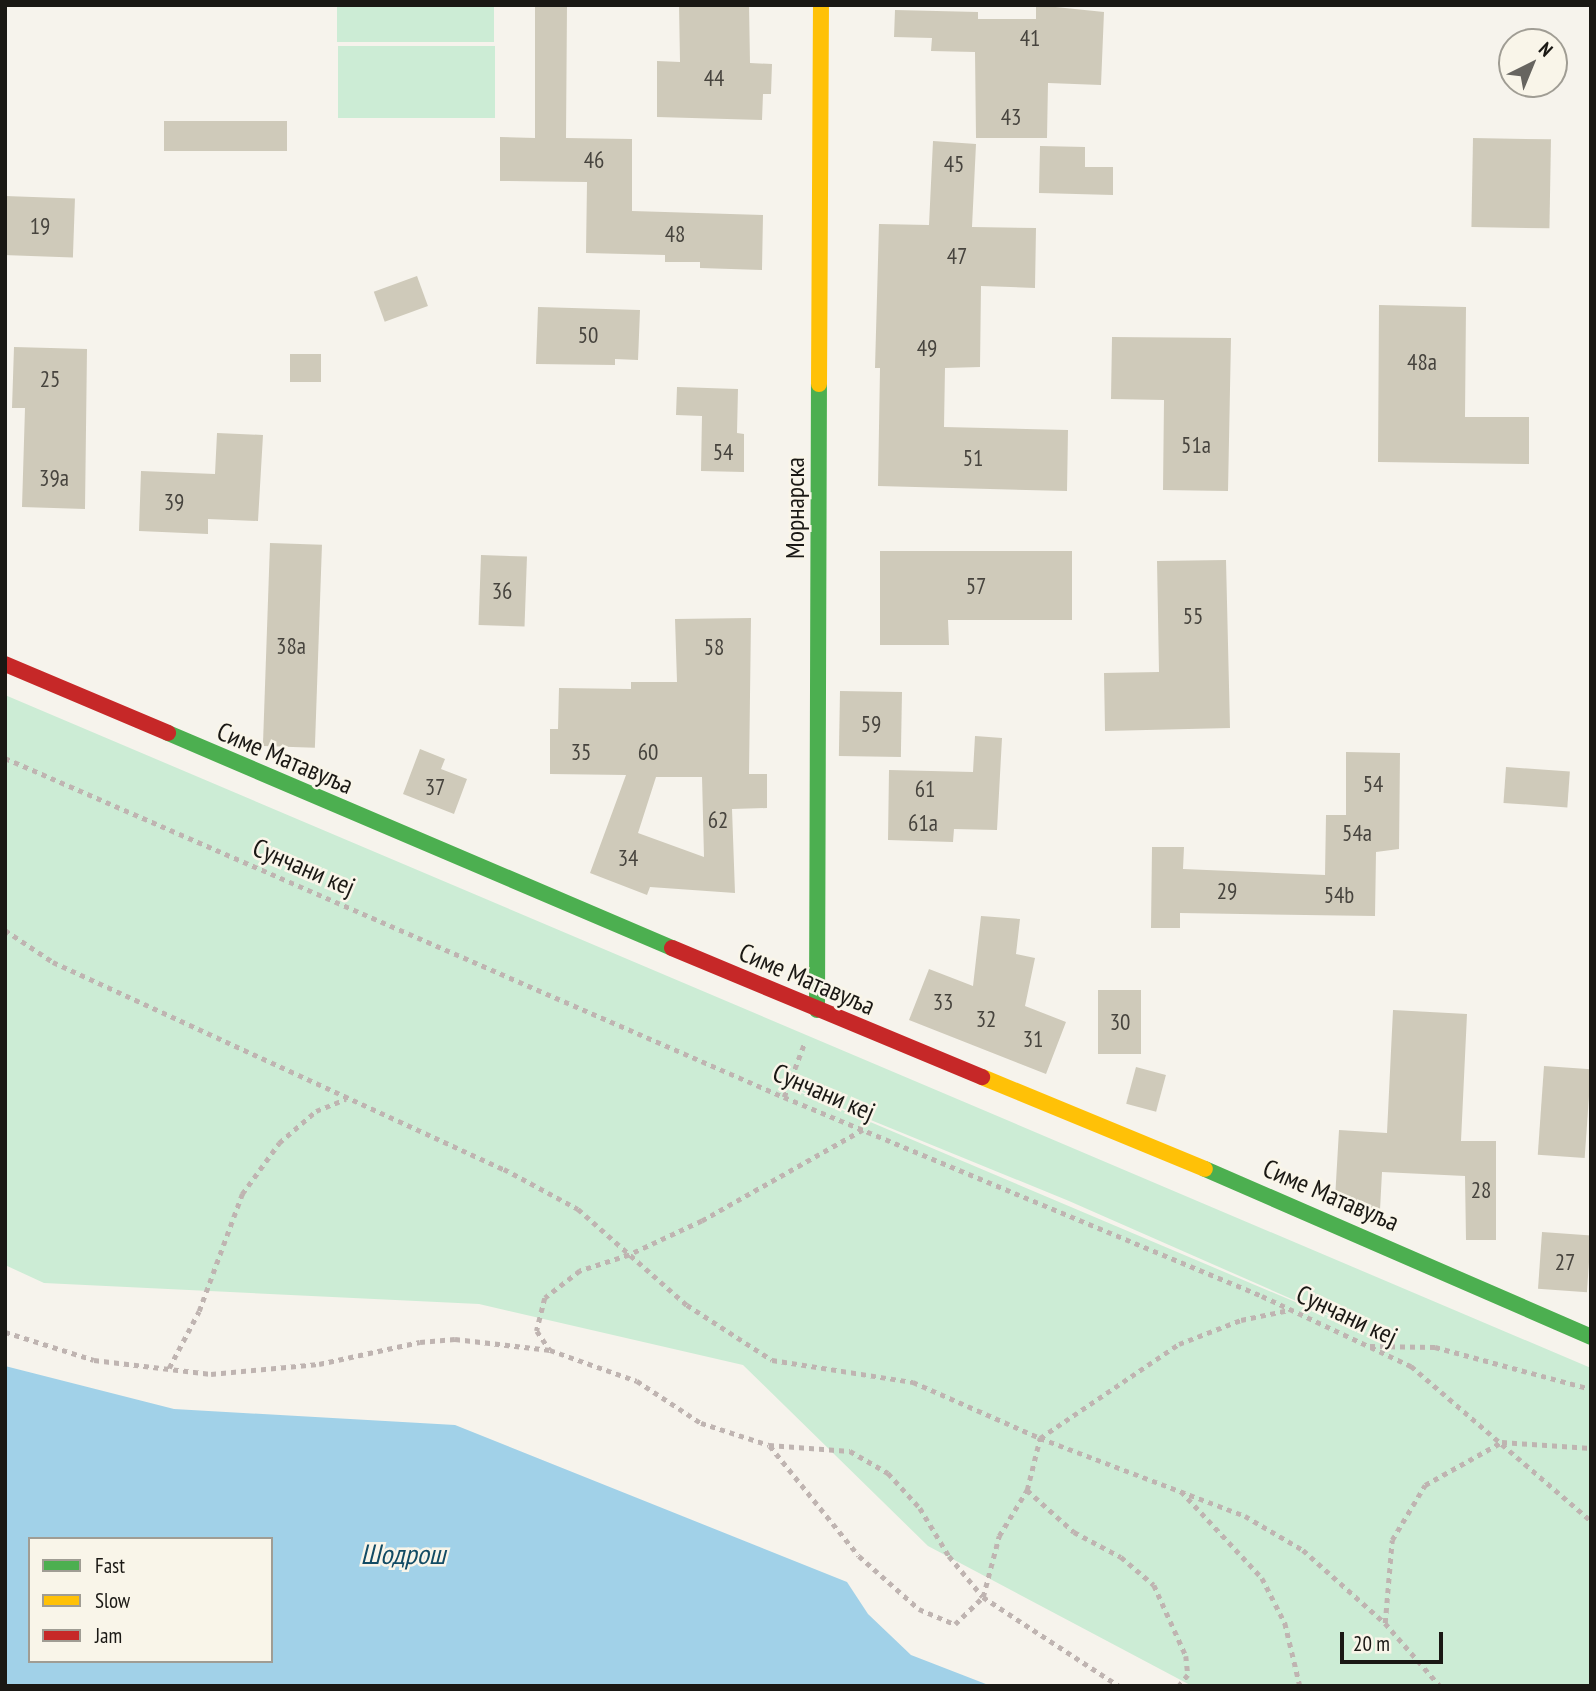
<!DOCTYPE html>
<html>
<head>
<meta charset="utf-8">
<style>
  body { margin:0 }
  #map { position:relative; width:1596px; height:1691px; overflow:hidden; background:#f6f3ec; font-family:"PT Sans Narrow",sans-serif }
  div>[style] { position:absolute }
  [style*='--x'] { left:calc(var(--x)*1px); top:calc(var(--y)*1px); width:calc(var(--w)*1px); rotate:calc(var(--a)*1deg) }
  .green>* { inset:0; background:#ccecd5; transform-origin:0 0 }
  .water>* { inset:0; background:#a1d1e8 }
  .building>* { inset:0; background:#cfcaba; transform-origin:0 0 }
  .path>* { height:4.5px; margin-top:-2.25px; transform-origin:0; background:repeating-linear-gradient(90deg,#bfb4b1 0 5px,transparent 0 10px) }
  .fast>* { height:16px; margin:-8px; padding:0 8px; transform-origin:8px; border-radius:8px; background:#4caf50 }
  .slow>* { height:16px; margin:-8px; padding:0 8px; transform-origin:8px; border-radius:8px; background:#ffc107 }
  .jam>* { height:16px; margin:-8px; padding:0 8px; transform-origin:8px; border-radius:8px; background:#c62828 }
  span { translate:-50% -50%; white-space:nowrap; text-align:center; line-height:1.15; -webkit-text-stroke:5px #f9f5e9; paint-order:stroke }
  .number-label { font-size:23px; color:#47443e }
  .number-label span { -webkit-text-stroke-width:0 }
  .street-label { font-size:26px; color:#1a1814 }
  .water-label { font-size:28px; color:#124b64; font-style:italic }
  .frame { position:absolute; inset:0; border:7px solid #1a1814; pointer-events:none }
  .legend { position:absolute; left:28px; top:1537px; width:245px; height:126px; box-sizing:border-box; background:#f9f5e9; border:2px solid #a09d94; margin:0; padding:9px 12px; list-style:none; font-size:21px; color:#1a1814 }
  .legend li { display:flex; align-items:center; gap:14px; height:35px }
  .legend b { width:35px; border:2px solid #a09d94 }
  .north { position:absolute; left:1498px; top:28px; width:70px; height:70px; box-sizing:border-box; background:#f9f5e9; border:2px solid #a09d94; border-radius:50%; rotate:43deg; font-size:19px; font-weight:700; line-height:28px; text-align:center; color:#1a1814 }
  .north::after { content:''; display:block; margin:auto; width:24px; height:32px; background:#676560; clip-path:polygon(50% 0,100% 100%,50% 72%,0 100%) }
  .scale { position:absolute; left:1340px; top:1632px; width:103px; height:32px; box-sizing:border-box; border:4px solid #1a1814; border-top:0; padding-left:9px; font-size:21px; line-height:24px; white-space:nowrap; color:#1a1814; -webkit-text-stroke:5px #f9f5e9; paint-order:stroke }
</style>
</head>
<body>
<div id="map">
  <div class="green">
    <div style="left:337px;top:5px;width:157px;height:37px"></div>
    <div style="left:338px;top:46px;width:157px;height:72px"></div>
    <div style="clip-path:polygon(evenodd,5px 695px,1591px 1368px,1591px 1686px,1192px 1686px,928px 1546px,743px 1365px,479px 1304px,44px 1283px,5px 1265px,5px 695px,790px 1087px,1069px 1201px,1385px 1340px,790px 1088px,790px 1087px)"></div>
  </div>
  <div class="water">
    <div style="clip-path:polygon(evenodd,5px 1366px,174px 1409px,455px 1425px,847px 1582px,868px 1614px,911px 1655px,991px 1686px,5px 1686px,5px 1366px,30px 1539px,271px 1539px,271px 1661px,30px 1661px,30px 1539px)"></div>
  </div>
  <div class="building">
    <div style="clip-path:polygon(535px 5px,567px 5px,566px 138px,632px 139px,632px 211px,763px 215px,762px 270px,700px 268px,700px 262px,665px 262px,665px 255px,586px 253px,587px 182px,500px 181px,500px 137px,535px 138px)"></div>
    <div style="clip-path:polygon(679px 5px,749px 5px,750px 63px,772px 64px,771px 94px,763px 94px,762px 120px,657px 117px,657px 61px,680px 62px)"></div>
    <div style="clip-path:polygon(1036px 5px,1104px 12px,1101px 85px,1048px 83px,1047px 138px,976px 138px,975px 52px,931px 51px,932px 38px,894px 37px,895px 10px,978px 12px,978px 19px,1036px 19px)"></div>
    <div style="left:164px;top:121px;width:123px;height:30px"></div>
    <div style="left:1473px;top:138px;width:78px;height:89px;rotate:1deg"></div>
    <div style="clip-path:polygon(933px 141px,976px 144px,972px 227px,1036px 228px,1035px 288px,981px 286px,980px 367px,945px 368px,944px 427px,1068px 430px,1067px 491px,878px 486px,880px 368px,875px 368px,879px 224px,929px 225px)"></div>
    <div style="clip-path:polygon(1040px 146px,1085px 147px,1085px 167px,1113px 167px,1113px 195px,1039px 193px)"></div>
    <div style="left:5px;top:196px;width:70px;height:59px;rotate:2deg"></div>
    <div style="left:417px;top:276px;width:32px;height:46px;rotate:70deg"></div>
    <div style="clip-path:polygon(1379px 305px,1466px 307px,1465px 417px,1529px 417px,1529px 464px,1378px 462px)"></div>
    <div style="clip-path:polygon(538px 307px,640px 310px,638px 360px,615px 359px,615px 365px,536px 364px)"></div>
    <div style="clip-path:polygon(1112px 337px,1231px 338px,1228px 491px,1163px 490px,1164px 400px,1111px 399px)"></div>
    <div style="clip-path:polygon(14px 347px,87px 349px,85px 509px,22px 507px,25px 408px,12px 408px)"></div>
    <div style="left:290px;top:354px;width:31px;height:28px"></div>
    <div style="clip-path:polygon(677px 387px,738px 389px,737px 433px,744px 434px,744px 472px,701px 471px,702px 416px,676px 415px)"></div>
    <div style="clip-path:polygon(217px 433px,263px 435px,258px 521px,208px 519px,208px 534px,139px 531px,141px 471px,215px 474px)"></div>
    <div style="left:270px;top:543px;width:52px;height:203px;rotate:2deg"></div>
    <div style="clip-path:polygon(880px 551px,1072px 551px,1072px 620px,948px 620px,949px 645px,880px 645px)"></div>
    <div style="left:481px;top:555px;width:46px;height:70px;rotate:2deg"></div>
    <div style="clip-path:polygon(1226px 560px,1230px 728px,1105px 731px,1104px 673px,1159px 672px,1157px 561px)"></div>
    <div style="clip-path:polygon(evenodd,751px 618px,749px 774px,767px 774px,767px 808px,732px 809px,735px 893px,650px 887px,647px 895px,590px 873px,626px 775px,550px 774px,550px 729px,558px 729px,559px 688px,631px 689px,631px 682px,677px 682px,675px 619px,751px 618px,656px 777px,702px 777px,704px 857px,638px 833px,656px 777px)"></div>
    <div style="left:840px;top:691px;width:62px;height:65px;rotate:1deg"></div>
    <div style="clip-path:polygon(975px 736px,1002px 738px,997px 830px,954px 829px,953px 842px,888px 840px,889px 770px,973px 772px)"></div>
    <div style="clip-path:polygon(420px 749px,445px 759px,441px 769px,467px 779px,454px 814px,403px 794px)"></div>
    <div style="clip-path:polygon(1346px 752px,1400px 753px,1399px 849px,1376px 852px,1375px 916px,1180px 913px,1180px 928px,1151px 928px,1152px 847px,1184px 847px,1183px 869px,1325px 875px,1326px 815px,1346px 815px)"></div>
    <div style="left:1506px;top:767px;width:64px;height:36px;rotate:4deg"></div>
    <div style="clip-path:polygon(981px 916px,1020px 919px,1016px 954px,1035px 958px,1025px 1006px,1066px 1022px,1046px 1074px,909px 1020px,929px 969px,973px 986px)"></div>
    <div style="left:1098px;top:990px;width:43px;height:64px"></div>
    <div style="clip-path:polygon(1393px 1010px,1467px 1014px,1461px 1141px,1496px 1141px,1496px 1240px,1466px 1240px,1465px 1176px,1382px 1172px,1380px 1210px,1359px 1209px,1335px 1199px,1339px 1130px,1387px 1133px)"></div>
    <div style="left:1544px;top:1066px;width:47px;height:89px;rotate:4deg"></div>
    <div style="left:1136px;top:1067px;width:31px;height:38px;rotate:15deg"></div>
    <div style="left:1542px;top:1232px;width:49px;height:57px;rotate:4deg"></div>
  </div>
  <div class="path">
    <div style="--x:5;--y:758;--w:850;--a:23.52"></div>
    <div style="--x:784;--y:1097;--w:518;--a:22.6"></div>
    <div style="--x:1262;--y:1296;--w:165;--a:25.2"></div>
    <div style="--x:1411;--y:1366;--w:238;--a:40.7"></div>
    <div style="--x:5;--y:930;--w:58;--a:33.7"></div>
    <div style="--x:53;--y:962;--w:496;--a:24.7"></div>
    <div style="--x:504;--y:1169;--w:84;--a:28.4"></div>
    <div style="--x:578;--y:1209;--w:145;--a:41.4"></div>
    <div style="--x:687;--y:1305;--w:101;--a:32.9"></div>
    <div style="--x:772;--y:1360;--w:143;--a:8.9"></div>
    <div style="--x:913;--y:1382;--w:139;--a:23.8"></div>
    <div style="--x:1040;--y:1438;--w:219;--a:20.8"></div>
    <div style="--x:1245;--y:1516;--w:67;--a:30.4"></div>
    <div style="--x:1303;--y:1550;--w:110;--a:41.7"></div>
    <div style="--x:1385;--y:1623;--w:84;--a:48.9"></div>
    <div style="--x:784;--y:1097;--w:57;--a:-69.3"></div>
    <div style="--x:863;--y:1130;--w:185;--a:150.5"></div>
    <div style="--x:702;--y:1221;--w:81;--a:155"></div>
    <div style="--x:629;--y:1255;--w:52;--a:161.9"></div>
    <div style="--x:580;--y:1271;--w:44;--a:142.4"></div>
    <div style="--x:545;--y:1298;--w:34;--a:104"></div>
    <div style="--x:537;--y:1331;--w:23;--a:56"></div>
    <div style="--x:550;--y:1350;--w:92;--a:19.6"></div>
    <div style="--x:637;--y:1381;--w:77;--a:33.3"></div>
    <div style="--x:701;--y:1423;--w:71;--a:17.9"></div>
    <div style="--x:769;--y:1445;--w:81;--a:4.2"></div>
    <div style="--x:850;--y:1451;--w:44;--a:30.1"></div>
    <div style="--x:888;--y:1473;--w:47;--a:47.6"></div>
    <div style="--x:920;--y:1508;--w:56;--a:58.9"></div>
    <div style="--x:949;--y:1556;--w:53;--a:50.3"></div>
    <div style="--x:983;--y:1597;--w:163;--a:33.2"></div>
    <div style="--x:5;--y:1332;--w:93;--a:17.5"></div>
    <div style="--x:94;--y:1360;--w:118;--a:6.8"></div>
    <div style="--x:211;--y:1374;--w:108;--a:-5.3"></div>
    <div style="--x:319;--y:1364;--w:103;--a:-12.3"></div>
    <div style="--x:420;--y:1342;--w:35;--a:-5"></div>
    <div style="--x:455;--y:1339;--w:96;--a:6.6"></div>
    <div style="--x:1370;--y:1346;--w:65;--a:0.9"></div>
    <div style="--x:1435;--y:1347;--w:162;--a:15.1"></div>
    <div style="--x:169;--y:1368;--w:64;--a:-62.2"></div>
    <div style="--x:199;--y:1311;--w:125;--a:-69.8"></div>
    <div style="--x:242;--y:1194;--w:63;--a:-54"></div>
    <div style="--x:279;--y:1143;--w:49;--a:-40.9"></div>
    <div style="--x:316;--y:1111;--w:32;--a:-22"></div>
    <div style="--x:770;--y:1446;--w:141;--a:51"></div>
    <div style="--x:859;--y:1556;--w:80;--a:41.5"></div>
    <div style="--x:919;--y:1609;--w:39;--a:23"></div>
    <div style="--x:955;--y:1624;--w:39;--a:-44"></div>
    <div style="--x:983;--y:1597;--w:63;--a:-75.3"></div>
    <div style="--x:999;--y:1536;--w:54;--a:-58.7"></div>
    <div style="--x:1027;--y:1490;--w:54;--a:-76"></div>
    <div style="--x:1040;--y:1438;--w:168;--a:-34.1"></div>
    <div style="--x:1179;--y:1344;--w:66;--a:-21.2"></div>
    <div style="--x:1241;--y:1320;--w:49;--a:-11.8"></div>
    <div style="--x:1027;--y:1490;--w:63;--a:41.8"></div>
    <div style="--x:1074;--y:1532;--w:53;--a:28"></div>
    <div style="--x:1121;--y:1557;--w:43;--a:40.3"></div>
    <div style="--x:1154;--y:1585;--w:78;--a:65.7"></div>
    <div style="--x:1186;--y:1656;--w:19;--a:84"></div>
    <div style="--x:1188;--y:1675;--w:14;--a:129"></div>
    <div style="--x:1181;--y:1491;--w:119;--a:47"></div>
    <div style="--x:1262;--y:1578;--w:51;--a:62.9"></div>
    <div style="--x:1285;--y:1623;--w:65;--a:76.6"></div>
    <div style="--x:1385;--y:1623;--w:83;--a:-85.2"></div>
    <div style="--x:1392;--y:1540;--w:64;--a:-59"></div>
    <div style="--x:1425;--y:1485;--w:88;--a:-29.2"></div>
    <div style="--x:1502;--y:1442;--w:89;--a:3.9"></div>
  </div>
  <div class="fast">
    <div style="--x:168;--y:733;--w:548;--a:23.1"></div>
    <div style="--x:817;--y:1010;--w:626;--a:-89.82"></div>
    <div style="--x:1205;--y:1169;--w:421;--a:23.5"></div>
  </div>
  <div class="slow">
    <div style="--x:819;--y:384;--w:379;--a:-89.7"></div>
    <div style="--x:982;--y:1077;--w:241;--a:22.4"></div>
  </div>
  <div class="jam">
    <div style="--x:5;--y:664;--w:177;--a:22.9"></div>
    <div style="--x:672;--y:948;--w:336;--a:22.6"></div>
  </div>
  <div class="number-label">
    <span style="left:1030px;top:38px">41</span>
    <span style="left:714px;top:78px">44</span>
    <span style="left:1011px;top:117px">43</span>
    <span style="left:594px;top:160px">46</span>
    <span style="left:954px;top:164px">45</span>
    <span style="left:40px;top:226px">19</span>
    <span style="left:675px;top:234px">48</span>
    <span style="left:957px;top:256px">47</span>
    <span style="left:588px;top:335px">50</span>
    <span style="left:927px;top:348px">49</span>
    <span style="left:1422px;top:362px">48a</span>
    <span style="left:50px;top:379px">25</span>
    <span style="left:1196px;top:445px">51a</span>
    <span style="left:723px;top:452px">54</span>
    <span style="left:973px;top:458px">51</span>
    <span style="left:54px;top:478px">39a</span>
    <span style="left:174px;top:502px">39</span>
    <span style="left:976px;top:586px">57</span>
    <span style="left:502px;top:591px">36</span>
    <span style="left:1193px;top:616px">55</span>
    <span style="left:291px;top:646px">38a</span>
    <span style="left:714px;top:647px">58</span>
    <span style="left:871px;top:724px">59</span>
    <span style="left:581px;top:752px">35</span>
    <span style="left:648px;top:752px">60</span>
    <span style="left:1373px;top:784px">54</span>
    <span style="left:435px;top:787px">37</span>
    <span style="left:925px;top:789px">61</span>
    <span style="left:718px;top:820px">62</span>
    <span style="left:923px;top:823px">61a</span>
    <span style="left:1357px;top:833px">54a</span>
    <span style="left:628px;top:858px">34</span>
    <span style="left:1227px;top:891px">29</span>
    <span style="left:1339px;top:895px">54b</span>
    <span style="left:943px;top:1002px">33</span>
    <span style="left:986px;top:1019px">32</span>
    <span style="left:1120px;top:1022px">30</span>
    <span style="left:1033px;top:1039px">31</span>
    <span style="left:1481px;top:1190px">28</span>
    <span style="left:1565px;top:1262px">27</span>
  </div>
  <div class="street-label">
    <span style="left:795px;top:508px;rotate:-90deg">Морнарска</span>
    <span style="left:285px;top:758px;rotate:23deg">Симе Матавуља</span>
    <span style="left:304px;top:867px;rotate:23deg">Сунчани кеј</span>
    <span style="left:807px;top:979px;rotate:23deg">Симе Матавуља</span>
    <span style="left:824px;top:1092px;rotate:23deg">Сунчани кеј</span>
    <span style="left:1331px;top:1195px;rotate:23deg">Симе Матавуља</span>
    <span style="left:1347px;top:1315px;rotate:25deg">Сунчани кеј</span>
  </div>
  <div class="water-label">
    <span style="left:403px;top:1554px">Шодрош</span>
  </div>
  <div class="frame"></div>
  <ul class="legend">
  <li><b style="height:9px;background:#4caf50"></b>Fast</li>
  <li><b style="height:9px;background:#ffc107"></b>Slow</li>
  <li><b style="height:9px;background:#c62828"></b>Jam</li>
  </ul>
  <div class="north">N</div>
  <div class="scale">20 m</div>
</div>
</body>
</html>
